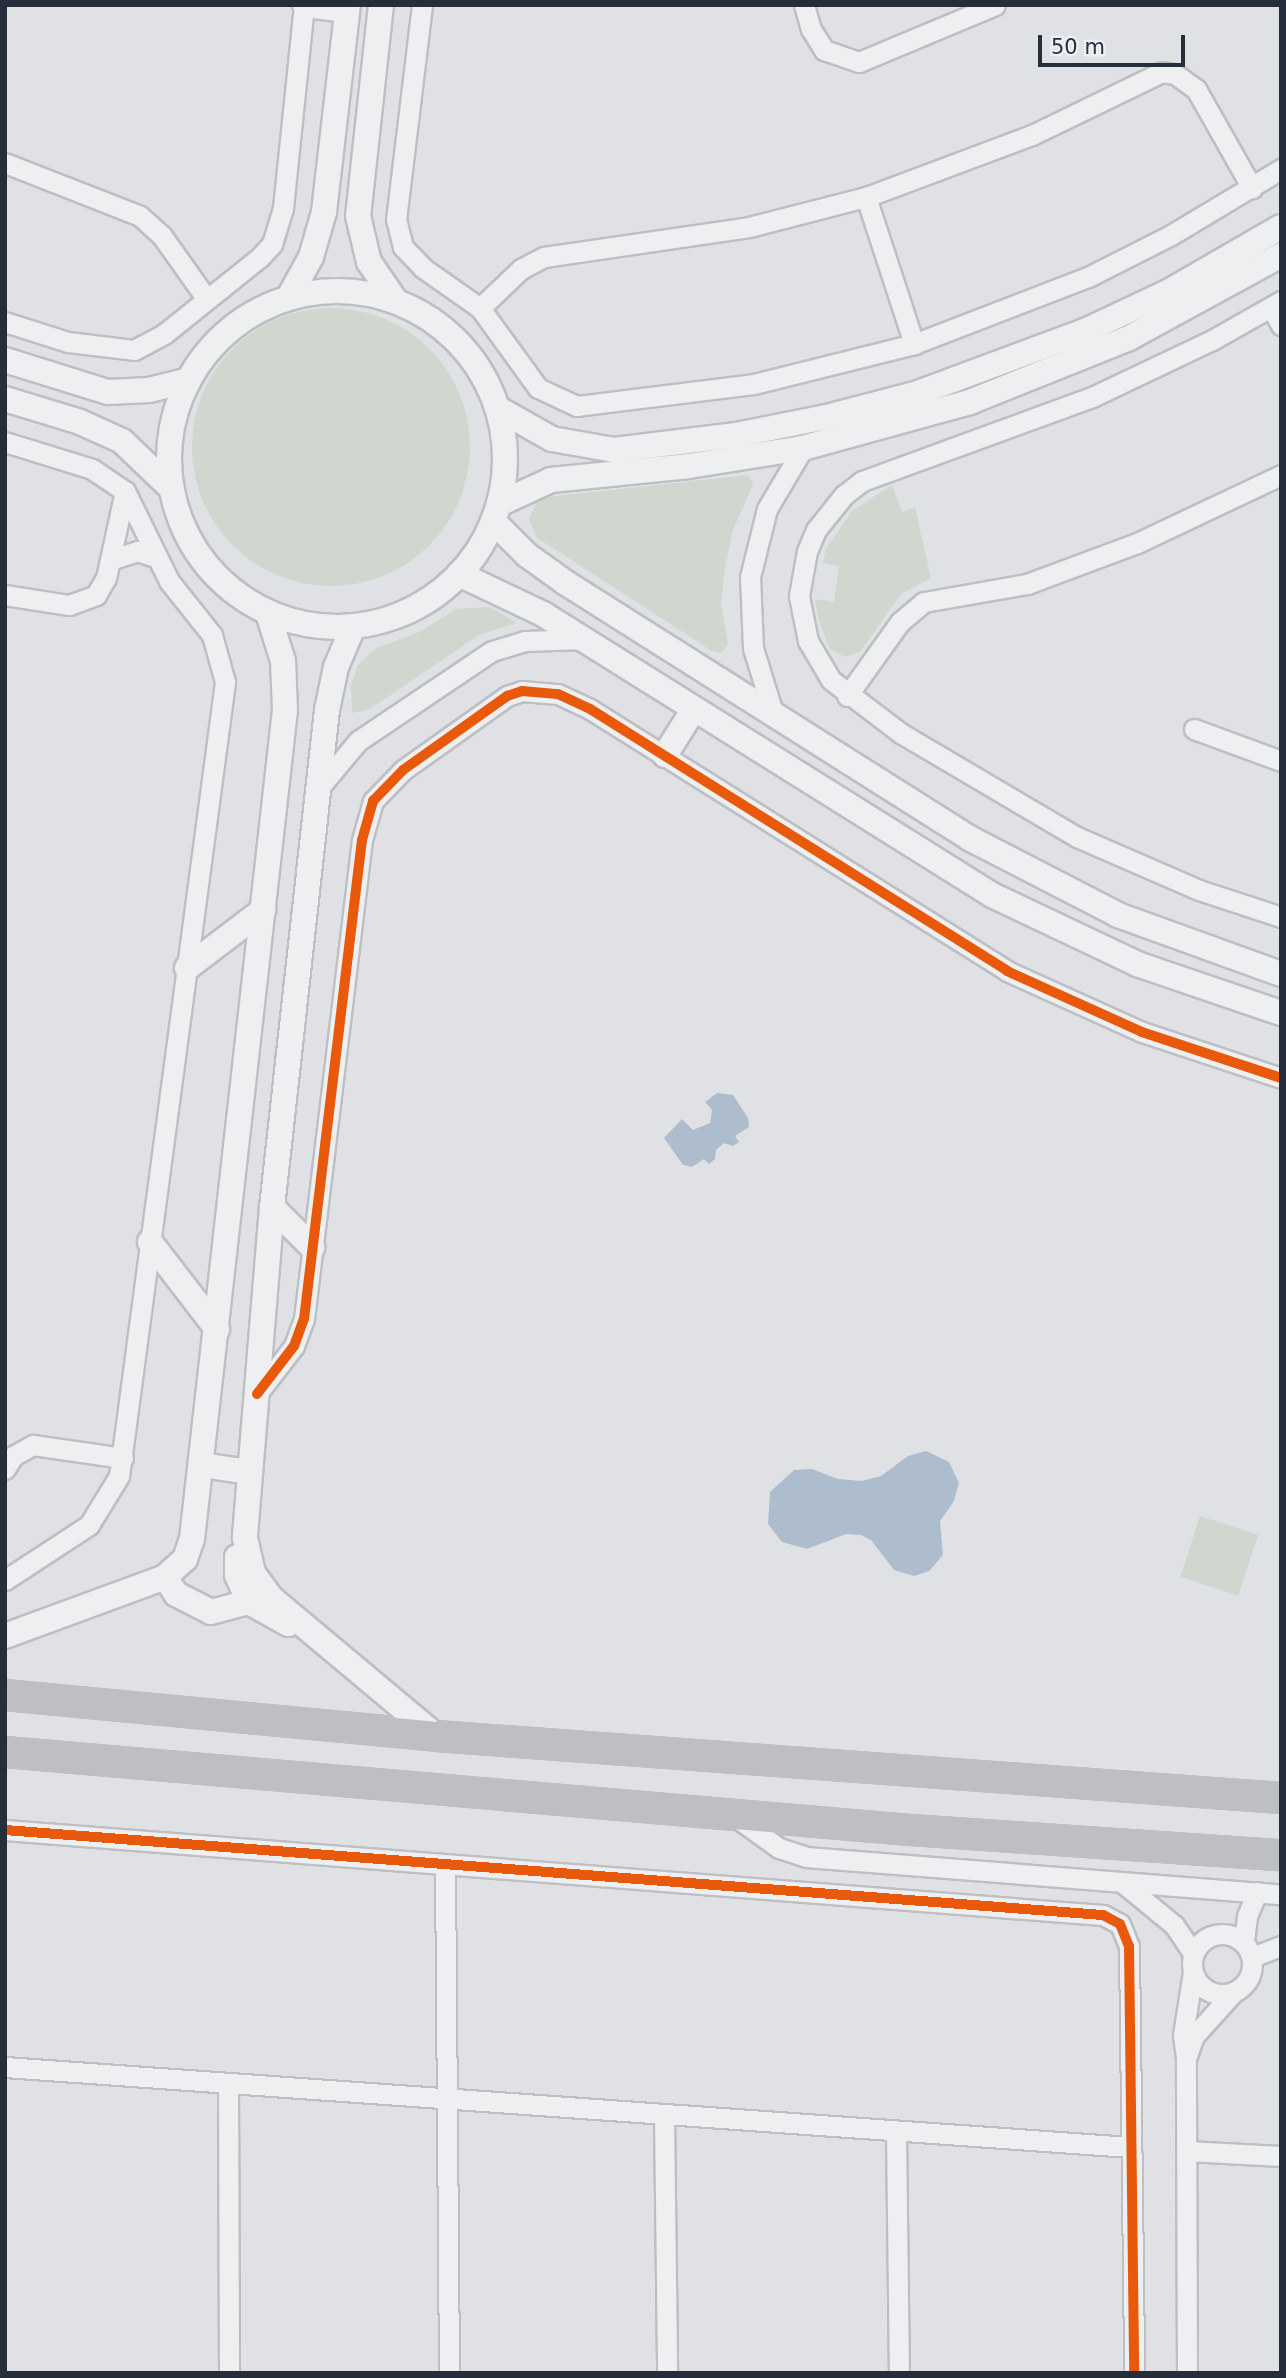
<!DOCTYPE html>
<html>
<head>
<meta charset="utf-8">
<style>
  body { margin:0 }
  #map { position:relative; width:1286px; height:2378px; overflow:hidden; background:#dfe1e4; font-family:"DejaVu Sans",sans-serif }
  div>[style] { position:absolute }
  [style*='--x'] { left:calc(var(--x)*1px); top:calc(var(--y)*1px); width:calc(var(--w)*1px); rotate:calc(var(--a)*1deg) }
  .green>* { inset:0; background:#cfd7cf; transform-origin:0 0 }
  .round { border-radius:50% }
  .water>* { inset:0; background:#aebdce }
  .roads { filter:drop-shadow(2px 0 #bdbfc2) drop-shadow(-2px 0 #bdbfc2) drop-shadow(0 2px #bdbfc2) drop-shadow(0 -2px #bdbfc2) }
  .minor>* { height:19px; margin:-9.5px; padding:0 9.5px; transform-origin:9.5px; border-radius:9.5px; background:#eeeff0 }
  .minor>.ring { margin:-9.5px; padding:0; box-sizing:content-box; background:none; border:19px solid #eeeff0; border-radius:50% }
  .tertiary>* { height:24px; margin:-12px; padding:0 12px; transform-origin:12px; border-radius:12px; background:#eeeff0 }
  .tertiary>.ring { margin:-12px; padding:0; box-sizing:content-box; background:none; border:24px solid #eeeff0; border-radius:50% }
  .secondary>* { height:28px; margin:-14px; padding:0 14px; transform-origin:14px; border-radius:14px; background:#bdbfc3 }
  .cycleway>* { height:10px; margin:-5px; padding:0 5px; transform-origin:5px; border-radius:5px; background:#e8590c }
  span { translate:-50% -50%; white-space:nowrap; text-align:center; line-height:1.15; -webkit-text-stroke:5px #eceff4; paint-order:stroke }
  .frame { position:absolute; inset:0; border:7px solid #272e3b; pointer-events:none }
  .scale { position:absolute; left:1038px; top:35px; width:147px; height:32px; box-sizing:border-box; border:4px solid #272e3b; border-top:0; padding-left:9px; font-size:21px; line-height:24px; white-space:nowrap; color:#272e3b; -webkit-text-stroke:5px #eceff4; paint-order:stroke }
</style>
</head>
<body>
<div id="map">
  <div class="green">
    <div class="round" style="left:192px;top:308px;width:278px;height:278px"></div>
    <div style="clip-path:polygon(749px 475px,753px 485px,733px 530px,725px 568px,721px 604px,728px 644px,722px 653px,712px 651px,536px 537px,529px 519px,537px 502px,546px 497px)"></div>
    <div style="clip-path:polygon(892px 485px,902px 512px,915px 507px,931px 578px,901px 594px,860px 652px,845px 657px,829px 648px,819px 621px,815px 599px,834px 602px,839px 566px,823px 563px,826px 549px,852px 511px)"></div>
    <div style="clip-path:polygon(490px 607px,517px 623px,479px 635px,370px 709px,352px 713px,351px 686px,358px 665px,376px 648px,420px 632px,456px 609px)"></div>
    <div style="left:1200px;top:1516px;width:61px;height:64px;rotate:18deg"></div>
  </div>
  <div class="water">
    <div style="clip-path:polygon(717px 1093px,733px 1095px,748px 1118px,749px 1127px,735px 1136px,739px 1142px,733px 1146px,724px 1143px,716px 1150px,715px 1159px,709px 1164px,704px 1159px,692px 1167px,683px 1165px,664px 1138px,682px 1119px,693px 1130px,710px 1123px,712px 1110px,705px 1102px)"></div>
    <div style="clip-path:polygon(926px 1451px,949px 1462px,959px 1483px,954px 1501px,940px 1521px,943px 1555px,929px 1571px,914px 1576px,894px 1570px,871px 1540px,861px 1535px,846px 1534px,807px 1549px,782px 1542px,768px 1524px,770px 1492px,794px 1470px,812px 1469px,838px 1479px,862px 1481px,881px 1476px,908px 1456px)"></div>
  </div>
  <div class="roads">
    <div class="minor">
      <div style="--x:422;--y:5;--w:216;--a:96.9"></div>
      <div style="--x:396;--y:219;--w:29;--a:76"></div>
      <div style="--x:403;--y:247;--w:29;--a:46"></div>
      <div style="--x:423;--y:268;--w:70;--a:35.1"></div>
      <div style="--x:480;--y:308;--w:99;--a:54.1"></div>
      <div style="--x:538;--y:388;--w:43;--a:24.8"></div>
      <div style="--x:577;--y:406;--w:178;--a:-7.1"></div>
      <div style="--x:754;--y:384;--w:165;--a:-14"></div>
      <div style="--x:914;--y:344;--w:186;--a:-21.1"></div>
      <div style="--x:1088;--y:277;--w:93;--a:-26.8"></div>
      <div style="--x:1171;--y:235;--w:128;--a:-31"></div>
      <div style="--x:804;--y:5;--w:25;--a:74"></div>
      <div style="--x:811;--y:29;--w:25;--a:58"></div>
      <div style="--x:824;--y:50;--w:37;--a:19"></div>
      <div style="--x:859;--y:62;--w:147;--a:-22.7"></div>
      <div style="--x:5;--y:163;--w:145;--a:21.4"></div>
      <div style="--x:140;--y:216;--w:30;--a:42"></div>
      <div style="--x:162;--y:236;--w:76;--a:54.6"></div>
      <div style="--x:866;--y:197;--w:155;--a:71.9"></div>
      <div style="--x:1281;--y:301;--w:79;--a:150.5"></div>
      <div style="--x:1212;--y:340;--w:133;--a:154.6"></div>
      <div style="--x:1092;--y:397;--w:245;--a:159.9"></div>
      <div style="--x:862;--y:481;--w:23;--a:142"></div>
      <div style="--x:844;--y:495;--w:45;--a:128.7"></div>
      <div style="--x:816;--y:530;--w:23;--a:113"></div>
      <div style="--x:807;--y:551;--w:46;--a:100.1"></div>
      <div style="--x:799;--y:596;--w:46;--a:78.7"></div>
      <div style="--x:808;--y:641;--w:45;--a:59.5"></div>
      <div style="--x:831;--y:680;--w:89;--a:37.3"></div>
      <div style="--x:902;--y:734;--w:203;--a:30.5"></div>
      <div style="--x:1077;--y:837;--w:133;--a:23.5"></div>
      <div style="--x:1199;--y:890;--w:86;--a:18.2"></div>
      <div style="--x:1271;--y:307;--w:21;--a:61"></div>
      <div style="--x:480;--y:308;--w:57;--a:-43.6"></div>
      <div style="--x:521;--y:269;--w:26;--a:-28"></div>
      <div style="--x:544;--y:257;--w:207;--a:-8.3"></div>
      <div style="--x:749;--y:227;--w:121;--a:-14.4"></div>
      <div style="--x:866;--y:197;--w:177;--a:-20.5"></div>
      <div style="--x:1032;--y:135;--w:144;--a:-25.9"></div>
      <div style="--x:1162;--y:72;--w:13;--a:9"></div>
      <div style="--x:1175;--y:74;--w:26;--a:36"></div>
      <div style="--x:1196;--y:89;--w:114;--a:60.5"></div>
      <div style="--x:5;--y:322;--w:66;--a:17.6"></div>
      <div style="--x:68;--y:342;--w:66;--a:6.9"></div>
      <div style="--x:134;--y:350;--w:34;--a:-28"></div>
      <div style="--x:164;--y:334;--w:123;--a:-38.7"></div>
      <div style="--x:260;--y:257;--w:18;--a:-47"></div>
      <div style="--x:272;--y:244;--w:38;--a:-73"></div>
      <div style="--x:283;--y:208;--w:204;--a:-84.1"></div>
      <div style="--x:5;--y:442;--w:91;--a:17.2"></div>
      <div style="--x:92;--y:469;--w:40;--a:34"></div>
      <div style="--x:125;--y:491;--w:100;--a:63.9"></div>
      <div style="--x:169;--y:581;--w:69;--a:51.5"></div>
      <div style="--x:212;--y:635;--w:49;--a:74.5"></div>
      <div style="--x:225;--y:682;--w:801;--a:97.6"></div>
      <div style="--x:119;--y:1476;--w:57;--a:121.5"></div>
      <div style="--x:89;--y:1525;--w:100;--a:146.8"></div>
      <div style="--x:110;--y:560;--w:28;--a:-18"></div>
      <div style="--x:137;--y:551;--w:19;--a:18"></div>
      <div style="--x:5;--y:595;--w:65;--a:8.9"></div>
      <div style="--x:69;--y:605;--w:29;--a:-20"></div>
      <div style="--x:96;--y:595;--w:20;--a:-60"></div>
      <div style="--x:106;--y:578;--w:89;--a:-77.7"></div>
      <div style="--x:847;--y:696;--w:91;--a:-54.4"></div>
      <div style="--x:900;--y:622;--w:31;--a:-40"></div>
      <div style="--x:924;--y:602;--w:105;--a:-9.9"></div>
      <div style="--x:1027;--y:584;--w:117;--a:-20.4"></div>
      <div style="--x:1137;--y:543;--w:159;--a:-25.3"></div>
      <div style="--x:774;--y:716;--w:71;--a:-107.2"></div>
      <div style="--x:753;--y:648;--w:71;--a:-92.4"></div>
      <div style="--x:750;--y:577;--w:70;--a:-76"></div>
      <div style="--x:767;--y:509;--w:71;--a:-59.5"></div>
      <div style="--x:1194;--y:729;--w:93;--a:20.2"></div>
      <div style="--x:318;--y:789;--w:62;--a:-50.2"></div>
      <div style="--x:358;--y:741;--w:161;--a:-33.9"></div>
      <div style="--x:492;--y:651;--w:34;--a:-17"></div>
      <div style="--x:525;--y:641;--w:58;--a:-2"></div>
      <div style="--x:257;--y:1394;--w:61;--a:-52.4"></div>
      <div style="--x:294;--y:1346;--w:29;--a:-70"></div>
      <div style="--x:304;--y:1319;--w:482;--a:-83.1"></div>
      <div style="--x:362;--y:840;--w:41;--a:-74.2"></div>
      <div style="--x:373;--y:801;--w:43;--a:-45.9"></div>
      <div style="--x:403;--y:770;--w:128;--a:-35.4"></div>
      <div style="--x:507;--y:696;--w:16;--a:-18"></div>
      <div style="--x:522;--y:691;--w:36;--a:5"></div>
      <div style="--x:558;--y:694;--w:35;--a:25"></div>
      <div style="--x:590;--y:709;--w:492;--a:32.1"></div>
      <div style="--x:1007;--y:971;--w:148;--a:24.3"></div>
      <div style="--x:1142;--y:1032;--w:146;--a:18.3"></div>
      <div style="--x:5;--y:1469;--w:15;--a:-58"></div>
      <div style="--x:13;--y:1456;--w:23;--a:-29"></div>
      <div style="--x:33;--y:1445;--w:91;--a:8.2"></div>
      <div style="--x:733;--y:1815;--w:57;--a:35.7"></div>
      <div style="--x:779;--y:1848;--w:28;--a:18"></div>
      <div style="--x:806;--y:1857;--w:476;--a:4.5"></div>
      <div style="--x:5;--y:1830;--w:1101;--a:4.43"></div>
      <div style="--x:1103;--y:1915;--w:19;--a:28"></div>
      <div style="--x:1120;--y:1924;--w:24;--a:68"></div>
      <div style="--x:1129;--y:1946;--w:427;--a:89.3"></div>
      <div style="--x:445;--y:1866;--w:507;--a:89.55"></div>
      <div style="--x:1124;--y:1884;--w:65;--a:39.4"></div>
      <div style="--x:1174;--y:1925;--w:34;--a:56"></div>
      <div class="ring" style="left:1192px;top:1934px;width:41px;height:41px"></div>
      <div style="--x:1244;--y:1941;--w:25;--a:-83"></div>
      <div style="--x:1247;--y:1916;--w:26;--a:-67"></div>
      <div style="--x:1252;--y:1957;--w:31;--a:-21"></div>
      <div style="--x:1187;--y:2056;--w:21;--a:-71"></div>
      <div style="--x:1194;--y:2036;--w:57;--a:-47.9"></div>
      <div style="--x:5;--y:2067;--w:1128;--a:4.07"></div>
      <div style="--x:228;--y:2083;--w:290;--a:89.8"></div>
      <div style="--x:664;--y:2115;--w:258;--a:89.3"></div>
      <div style="--x:896;--y:2132;--w:241;--a:89.3"></div>
      <div style="--x:1187;--y:2151;--w:94;--a:3"></div>
      <div style="--x:1187;--y:2373;--w:316;--a:-90.2"></div>
      <div style="--x:1186;--y:2057;--w:22;--a:-98"></div>
      <div style="--x:1183;--y:2035;--w:64;--a:-81"></div>
    </div>
    <div class="tertiary">
      <div style="--x:305;--y:5;--w:42;--a:6.8"></div>
      <div style="--x:381;--y:5;--w:212;--a:96.2"></div>
      <div style="--x:358;--y:216;--w:47;--a:76.6"></div>
      <div style="--x:369;--y:262;--w:46;--a:55.6"></div>
      <div class="ring" style="left:169px;top:291px;width:312px;height:312px"></div>
      <div style="--x:289;--y:297;--w:46;--a:-61.2"></div>
      <div style="--x:311;--y:257;--w:47;--a:-73.9"></div>
      <div style="--x:324;--y:212;--w:208;--a:-83.4"></div>
      <div style="--x:5;--y:360;--w:108;--a:17.3"></div>
      <div style="--x:108;--y:392;--w:41;--a:-2.8"></div>
      <div style="--x:149;--y:390;--w:41;--a:-14"></div>
      <div style="--x:5;--y:399;--w:78;--a:17"></div>
      <div style="--x:80;--y:422;--w:46;--a:24.3"></div>
      <div style="--x:122;--y:441;--w:69;--a:43.8"></div>
      <div style="--x:497;--y:408;--w:63;--a:29.4"></div>
      <div style="--x:552;--y:439;--w:63;--a:10.1"></div>
      <div style="--x:614;--y:450;--w:123;--a:-7"></div>
      <div style="--x:736;--y:435;--w:92;--a:-11.3"></div>
      <div style="--x:826;--y:417;--w:92;--a:-14.5"></div>
      <div style="--x:915;--y:394;--w:184;--a:-20.4"></div>
      <div style="--x:1087;--y:330;--w:92;--a:-25.2"></div>
      <div style="--x:1170;--y:291;--w:128;--a:-30"></div>
      <div style="--x:499;--y:504;--w:57;--a:-24.8"></div>
      <div style="--x:551;--y:480;--w:139;--a:-5.8"></div>
      <div style="--x:689;--y:466;--w:115;--a:-9"></div>
      <div style="--x:803;--y:448;--w:173;--a:-15.4"></div>
      <div style="--x:970;--y:402;--w:171;--a:-21.9"></div>
      <div style="--x:1129;--y:338;--w:173;--a:-28.6"></div>
      <div style="--x:493;--y:521;--w:48;--a:45"></div>
      <div style="--x:527;--y:555;--w:48;--a:35.7"></div>
      <div style="--x:566;--y:583;--w:479;--a:32.3"></div>
      <div style="--x:971;--y:839;--w:165;--a:27.3"></div>
      <div style="--x:1118;--y:915;--w:173;--a:19.9"></div>
      <div style="--x:459;--y:574;--w:93;--a:25.5"></div>
      <div style="--x:543;--y:614;--w:530;--a:32.04"></div>
      <div style="--x:992;--y:895;--w:161;--a:25.4"></div>
      <div style="--x:1137;--y:964;--w:152;--a:18.8"></div>
      <div style="--x:353;--y:627;--w:43;--a:113"></div>
      <div style="--x:336;--y:667;--w:44;--a:101.8"></div>
      <div style="--x:327;--y:710;--w:500;--a:96.31"></div>
      <div style="--x:272;--y:1207;--w:332;--a:94.7"></div>
      <div style="--x:245;--y:1538;--w:36;--a:77"></div>
      <div style="--x:253;--y:1573;--w:31;--a:54"></div>
      <div style="--x:271;--y:1598;--w:215;--a:39.9"></div>
      <div style="--x:665;--y:755;--w:54;--a:-57.8"></div>
      <div style="--x:187;--y:968;--w:96;--a:-37.3"></div>
      <div style="--x:272;--y:1207;--w:57;--a:45"></div>
      <div style="--x:150;--y:1242;--w:110;--a:52.4"></div>
      <div style="--x:202;--y:1465;--w:48;--a:8.5"></div>
      <div style="--x:237;--y:1557;--w:18;--a:90"></div>
      <div style="--x:237;--y:1575;--w:30;--a:66"></div>
      <div style="--x:249;--y:1602;--w:45;--a:29.4"></div>
      <div style="--x:165;--y:1577;--w:20;--a:57"></div>
      <div style="--x:176;--y:1594;--w:39;--a:27"></div>
      <div style="--x:211;--y:1612;--w:39;--a:-15"></div>
      <div style="--x:5;--y:1636;--w:171;--a:-20.2"></div>
      <div style="--x:165;--y:1577;--w:27;--a:-42"></div>
      <div style="--x:185;--y:1559;--w:21;--a:-71"></div>
      <div style="--x:192;--y:1539;--w:834;--a:-83.6"></div>
      <div style="--x:285;--y:710;--w:49;--a:-92.3"></div>
      <div style="--x:283;--y:661;--w:50;--a:-107.4"></div>
    </div>
    <div class="secondary">
      <div style="--x:5;--y:1695;--w:433;--a:5.4"></div>
      <div style="--x:436;--y:1736;--w:847;--a:4.2"></div>
      <div style="--x:5;--y:1752;--w:908;--a:4.93"></div>
      <div style="--x:910;--y:1830;--w:372;--a:3.9"></div>
    </div>
  </div>
  <div class="cycleway">
    <div style="--x:257;--y:1394;--w:61;--a:-52.4"></div>
    <div style="--x:294;--y:1346;--w:29;--a:-70"></div>
    <div style="--x:304;--y:1319;--w:482;--a:-83.1"></div>
    <div style="--x:362;--y:840;--w:41;--a:-74.2"></div>
    <div style="--x:373;--y:801;--w:43;--a:-45.9"></div>
    <div style="--x:403;--y:770;--w:128;--a:-35.4"></div>
    <div style="--x:507;--y:696;--w:16;--a:-18"></div>
    <div style="--x:522;--y:691;--w:36;--a:5"></div>
    <div style="--x:558;--y:694;--w:35;--a:25"></div>
    <div style="--x:590;--y:709;--w:492;--a:32.1"></div>
    <div style="--x:1007;--y:971;--w:148;--a:24.3"></div>
    <div style="--x:1142;--y:1032;--w:146;--a:18.3"></div>
    <div style="--x:5;--y:1830;--w:1101;--a:4.43"></div>
    <div style="--x:1103;--y:1915;--w:19;--a:28"></div>
    <div style="--x:1120;--y:1924;--w:24;--a:68"></div>
    <div style="--x:1129;--y:1946;--w:427;--a:89.3"></div>
  </div>
  <div class="frame"></div>
  <div class="scale">50 m</div>
</div>
</body>
</html>
